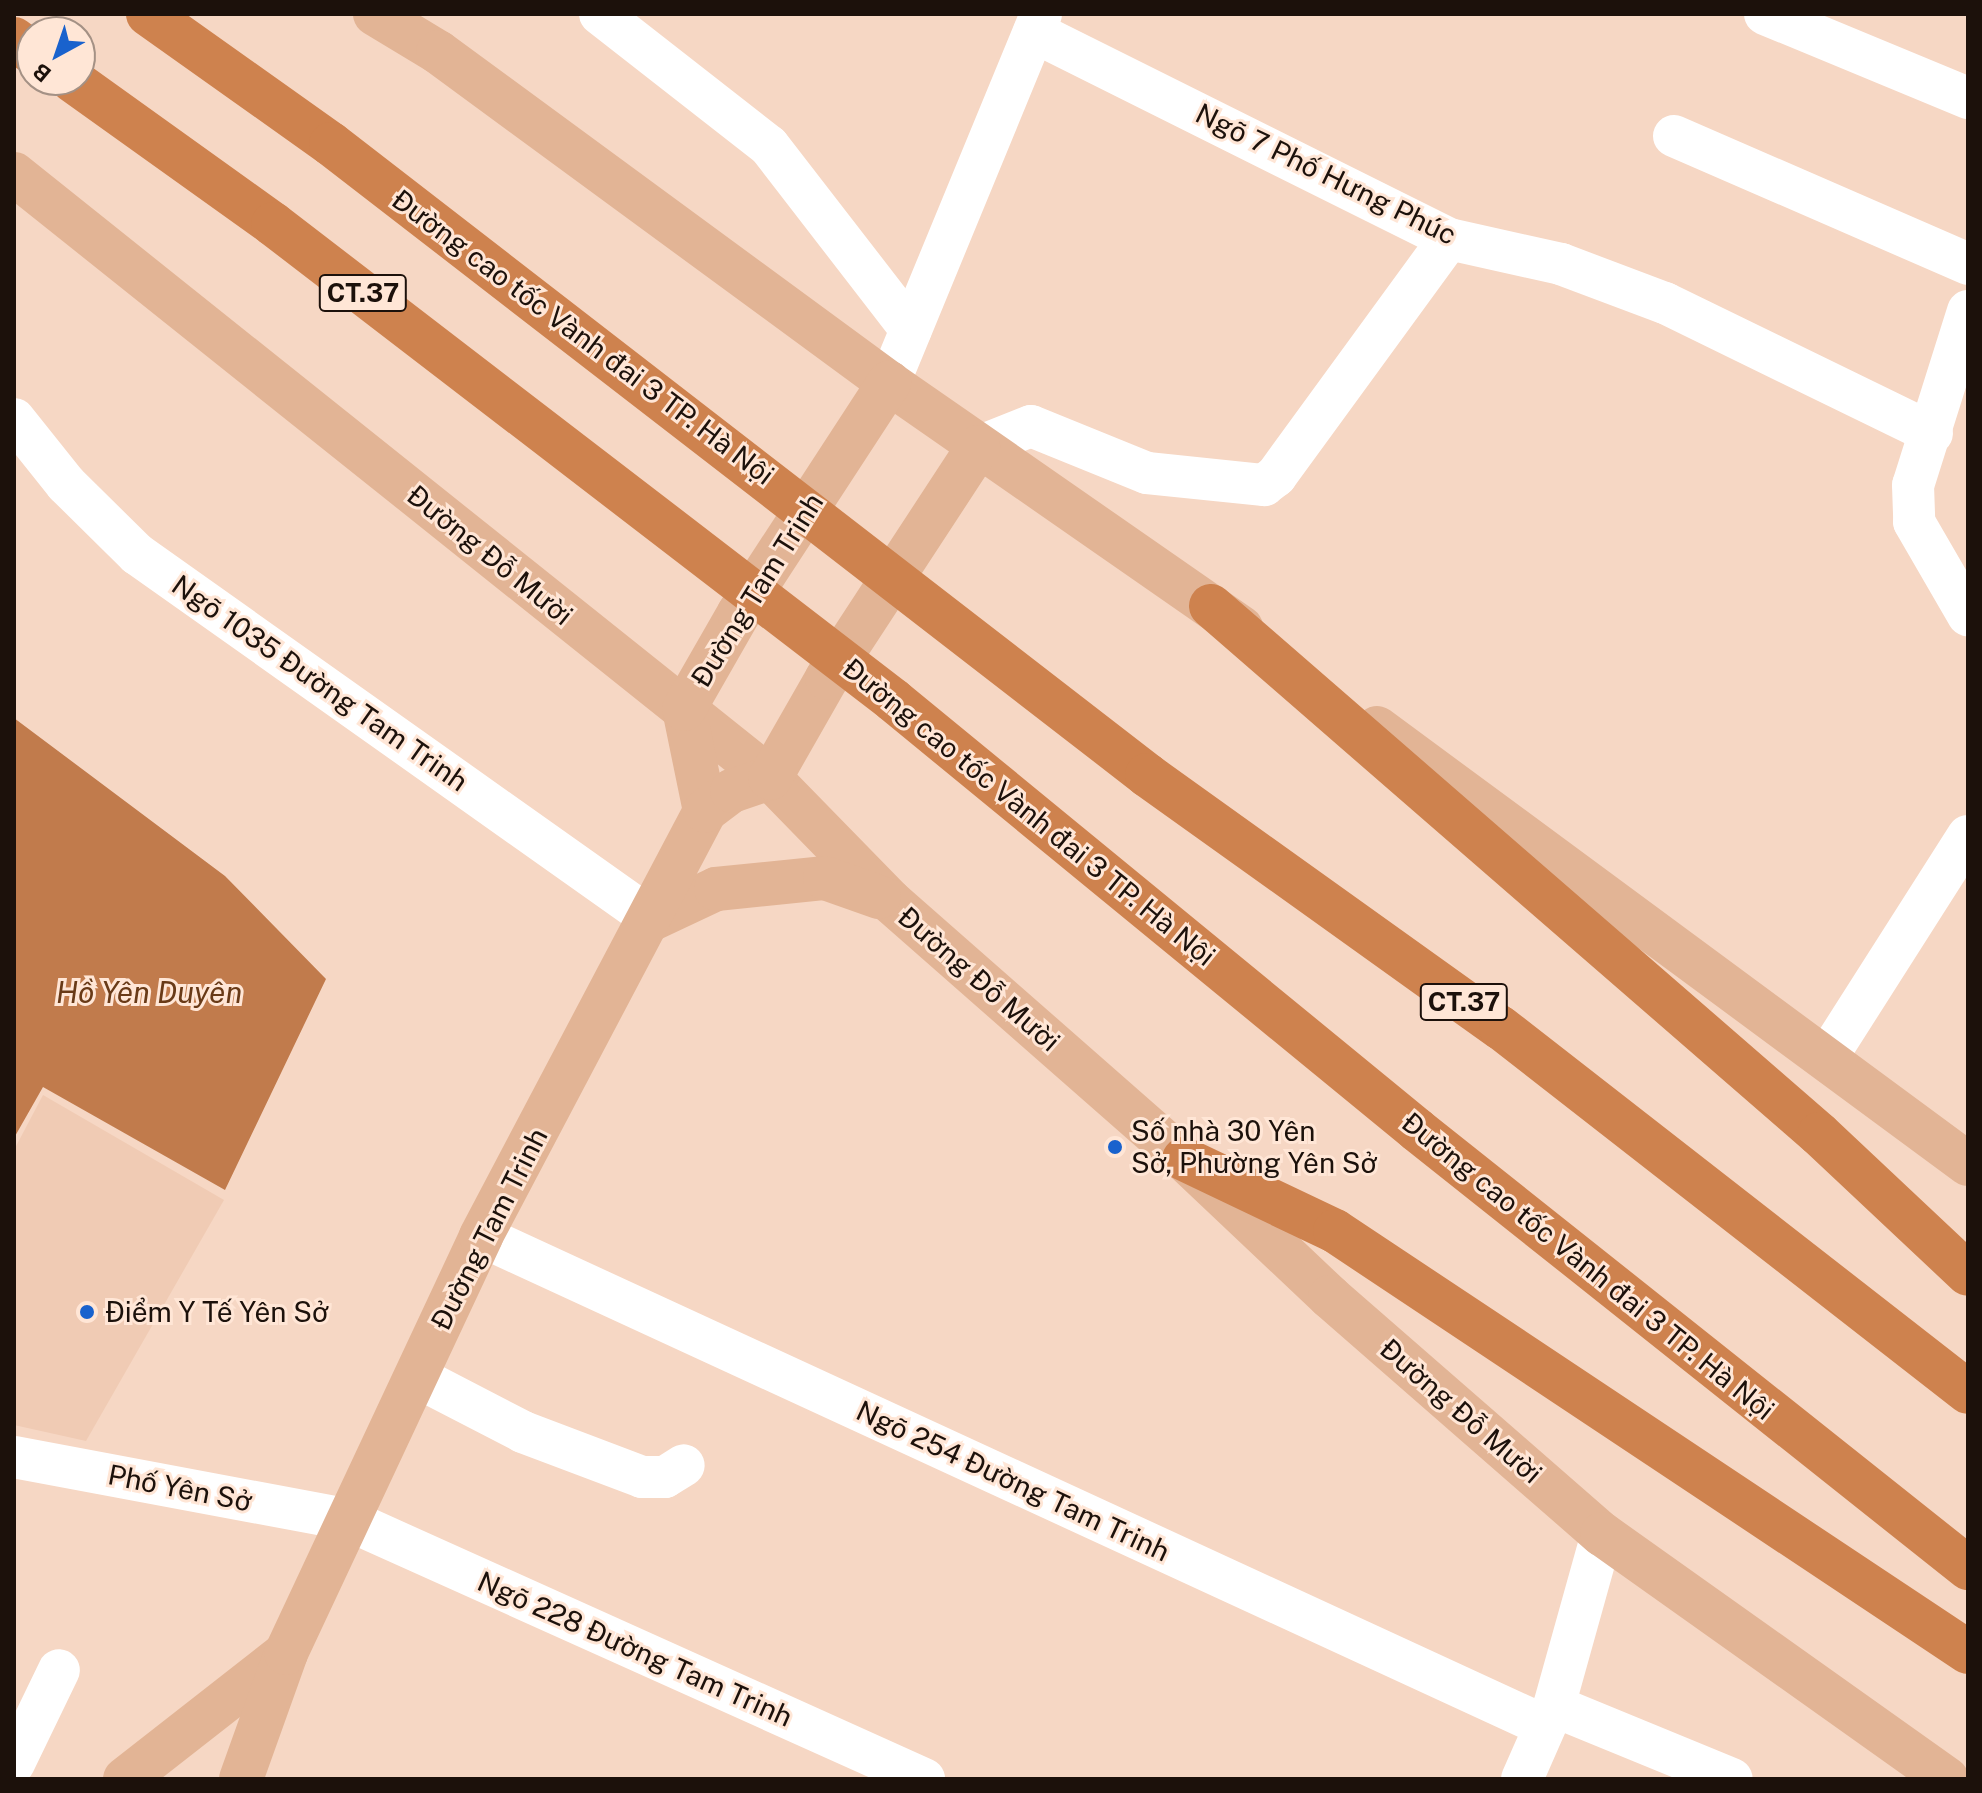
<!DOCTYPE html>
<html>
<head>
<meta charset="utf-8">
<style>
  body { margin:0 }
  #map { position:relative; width:1982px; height:1793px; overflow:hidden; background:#f6d7c4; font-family:"Public Sans",sans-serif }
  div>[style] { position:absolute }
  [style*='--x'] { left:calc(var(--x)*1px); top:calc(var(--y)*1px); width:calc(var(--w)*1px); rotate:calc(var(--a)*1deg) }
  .built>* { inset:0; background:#f0cbb4 }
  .water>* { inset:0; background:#c17b4c }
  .minor>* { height:42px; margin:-21px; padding:0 21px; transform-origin:21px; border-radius:21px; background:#fff }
  .major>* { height:44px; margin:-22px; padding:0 22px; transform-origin:22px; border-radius:22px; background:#e2b495 }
  .highway>* { height:44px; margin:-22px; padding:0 22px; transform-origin:22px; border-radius:22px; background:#ce824e }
  .dots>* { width:22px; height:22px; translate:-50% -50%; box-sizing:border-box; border:4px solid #ffe6d6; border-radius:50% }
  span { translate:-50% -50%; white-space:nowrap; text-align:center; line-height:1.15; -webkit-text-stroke:6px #ffe6d6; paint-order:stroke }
  .shield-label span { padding:2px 6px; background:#ffe6d6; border:2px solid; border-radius:6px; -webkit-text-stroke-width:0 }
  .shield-label { font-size:26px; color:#1c110b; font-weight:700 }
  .street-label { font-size:28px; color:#1c110b }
  .poi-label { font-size:28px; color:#1c110b }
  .left { translate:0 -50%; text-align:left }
  .water-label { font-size:30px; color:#693a17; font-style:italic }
  .frame { position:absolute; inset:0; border:16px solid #1c110b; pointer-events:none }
  .north { position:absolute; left:16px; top:16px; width:80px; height:80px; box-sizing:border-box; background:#ffe6d6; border:2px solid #a49185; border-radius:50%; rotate:220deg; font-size:22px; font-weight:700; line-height:32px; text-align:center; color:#1c110b }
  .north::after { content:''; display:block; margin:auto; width:28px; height:36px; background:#1962cd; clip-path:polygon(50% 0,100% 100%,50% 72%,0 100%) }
</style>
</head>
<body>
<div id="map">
  <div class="built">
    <div style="clip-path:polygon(43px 1095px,224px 1200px,86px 1441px,14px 1425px,14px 1150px)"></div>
  </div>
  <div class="water">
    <div style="clip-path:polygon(14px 718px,225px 876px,326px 979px,225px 1190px,43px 1087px,14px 1138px)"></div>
  </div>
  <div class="minor">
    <div style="--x:600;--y:14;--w:214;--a:38"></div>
    <div style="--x:769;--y:146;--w:232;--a:52.3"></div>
    <div style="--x:1765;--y:14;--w:220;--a:22.5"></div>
    <div style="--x:1034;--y:32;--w:464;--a:26.5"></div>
    <div style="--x:1449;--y:239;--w:115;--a:12.6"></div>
    <div style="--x:1561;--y:264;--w:111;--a:20.6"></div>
    <div style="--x:1665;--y:303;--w:297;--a:26"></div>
    <div style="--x:1674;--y:136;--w:321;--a:23.5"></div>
    <div style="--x:1968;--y:311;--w:182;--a:107.5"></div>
    <div style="--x:1913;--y:485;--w:37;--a:88"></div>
    <div style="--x:1914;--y:522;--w:108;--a:59.9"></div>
    <div style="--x:889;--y:383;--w:399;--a:-67.6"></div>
    <div style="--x:14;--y:419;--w:83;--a:51.3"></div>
    <div style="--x:66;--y:484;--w:100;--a:44.6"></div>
    <div style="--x:137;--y:554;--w:631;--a:35.33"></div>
    <div style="--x:978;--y:447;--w:57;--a:-21.6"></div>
    <div style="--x:1031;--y:426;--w:125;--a:22.1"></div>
    <div style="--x:1147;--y:473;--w:118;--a:5.9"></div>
    <div style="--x:1264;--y:485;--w:15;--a:-37"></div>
    <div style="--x:1276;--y:476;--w:293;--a:-53.9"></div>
    <div style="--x:1827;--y:1057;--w:262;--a:-57.5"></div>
    <div style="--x:481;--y:1236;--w:1171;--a:24.73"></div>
    <div style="--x:417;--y:1377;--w:119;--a:27.4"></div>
    <div style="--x:523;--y:1432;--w:127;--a:20.7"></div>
    <div style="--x:642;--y:1477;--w:23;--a:0"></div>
    <div style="--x:665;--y:1477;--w:22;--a:-32"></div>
    <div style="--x:14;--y:1457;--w:338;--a:10.6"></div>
    <div style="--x:346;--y:1519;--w:634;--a:24.22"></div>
    <div style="--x:1554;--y:1706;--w:192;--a:22.3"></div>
    <div style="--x:14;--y:1763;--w:103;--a:-64.2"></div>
    <div style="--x:1522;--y:1779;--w:80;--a:-66.3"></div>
    <div style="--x:1554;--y:1706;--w:179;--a:-74.4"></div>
  </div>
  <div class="major">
    <div style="--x:375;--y:14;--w:74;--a:31.1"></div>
    <div style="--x:438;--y:52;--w:559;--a:36.28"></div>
    <div style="--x:889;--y:383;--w:429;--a:34.8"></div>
    <div style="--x:14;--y:174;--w:968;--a:38.62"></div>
    <div style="--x:770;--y:778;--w:172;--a:45.7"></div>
    <div style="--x:890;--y:901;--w:391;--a:41.3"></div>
    <div style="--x:1184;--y:1159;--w:201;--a:43.4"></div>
    <div style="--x:1330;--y:1297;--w:361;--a:41.1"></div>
    <div style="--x:1602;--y:1534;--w:423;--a:35.4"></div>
    <div style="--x:1377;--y:728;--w:734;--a:36.42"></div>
    <div style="--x:705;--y:811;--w:104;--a:-101.6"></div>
    <div style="--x:684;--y:709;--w:111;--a:-60.2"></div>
    <div style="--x:739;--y:613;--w:275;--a:-56.9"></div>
    <div style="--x:652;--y:919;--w:71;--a:-25.1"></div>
    <div style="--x:716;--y:889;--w:110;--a:-5.8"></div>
    <div style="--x:825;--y:878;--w:57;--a:19.4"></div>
    <div style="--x:125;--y:1779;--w:204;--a:-38"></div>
    <div style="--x:241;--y:1779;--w:134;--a:-70.3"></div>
    <div style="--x:286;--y:1653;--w:460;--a:-64.9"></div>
    <div style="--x:481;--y:1236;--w:480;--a:-62.2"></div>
    <div style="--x:705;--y:811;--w:34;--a:-37"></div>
    <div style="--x:732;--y:791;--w:40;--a:-18.9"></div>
    <div style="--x:770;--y:778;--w:115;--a:-60.3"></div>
    <div style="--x:827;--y:678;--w:276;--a:-56.8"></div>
  </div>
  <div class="highway">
    <div style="--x:148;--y:14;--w:224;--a:35.4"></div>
    <div style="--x:331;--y:144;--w:1032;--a:37.71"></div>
    <div style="--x:1147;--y:775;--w:435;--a:35.6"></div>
    <div style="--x:1501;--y:1028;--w:592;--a:37.93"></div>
    <div style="--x:14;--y:39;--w:22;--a:36"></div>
    <div style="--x:72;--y:80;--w:247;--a:35.6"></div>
    <div style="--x:273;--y:224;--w:782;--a:37.51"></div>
    <div style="--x:893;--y:700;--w:678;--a:39.37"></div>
    <div style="--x:1417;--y:1130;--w:704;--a:38.48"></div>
    <div style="--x:1211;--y:606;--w:805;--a:40.97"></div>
    <div style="--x:1819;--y:1134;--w:204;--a:43.2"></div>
    <div style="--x:1184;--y:1159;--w:167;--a:25.5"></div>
    <div style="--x:1335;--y:1231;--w:760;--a:33.63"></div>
  </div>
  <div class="dots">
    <div style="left:1115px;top:1147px;background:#1962cd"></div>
    <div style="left:87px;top:1312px;background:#1962cd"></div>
  </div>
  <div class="shield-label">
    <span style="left:363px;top:293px">CT.37</span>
    <span style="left:1464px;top:1002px">CT.37</span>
  </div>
  <div class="street-label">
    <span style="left:1326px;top:174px;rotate:26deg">Ngõ 7 Phố Hưng Phúc</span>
    <span style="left:583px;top:337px;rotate:37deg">Đường cao tốc Vành đai 3 TP. Hà Nội</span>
    <span style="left:490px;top:555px;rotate:39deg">Đường Đỗ Mười</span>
    <span style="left:757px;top:590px;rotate:-58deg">Đường Tam Trinh</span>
    <span style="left:320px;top:683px;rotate:35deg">Ngõ 1035 Đường Tam Trinh</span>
    <span style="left:1029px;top:812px;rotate:39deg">Đường cao tốc Vành đai 3 TP. Hà Nội</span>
    <span style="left:979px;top:979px;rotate:41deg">Đường Đỗ Mười</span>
    <span style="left:489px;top:1229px;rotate:-63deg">Đường Tam Trinh</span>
    <span style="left:1588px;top:1266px;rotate:39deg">Đường cao tốc Vành đai 3 TP. Hà Nội</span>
    <span style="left:1461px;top:1411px;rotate:41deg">Đường Đỗ Mười</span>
    <span style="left:1013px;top:1481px;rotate:25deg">Ngõ 254 Đường Tam Trinh</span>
    <span style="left:180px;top:1488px;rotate:11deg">Phố Yên Sở</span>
    <span style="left:635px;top:1649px;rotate:24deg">Ngõ 228 Đường Tam Trinh</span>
  </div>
  <div class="poi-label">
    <span class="left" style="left:1131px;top:1147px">Số nhà 30 Yên<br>Sở, Phường Yên Sở</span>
    <span class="left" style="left:105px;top:1312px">Điểm Y Tế Yên Sở</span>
  </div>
  <div class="water-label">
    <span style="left:149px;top:992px">Hồ Yên Duyên</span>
  </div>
  <div class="frame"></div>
  <div class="north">B</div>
</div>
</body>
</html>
